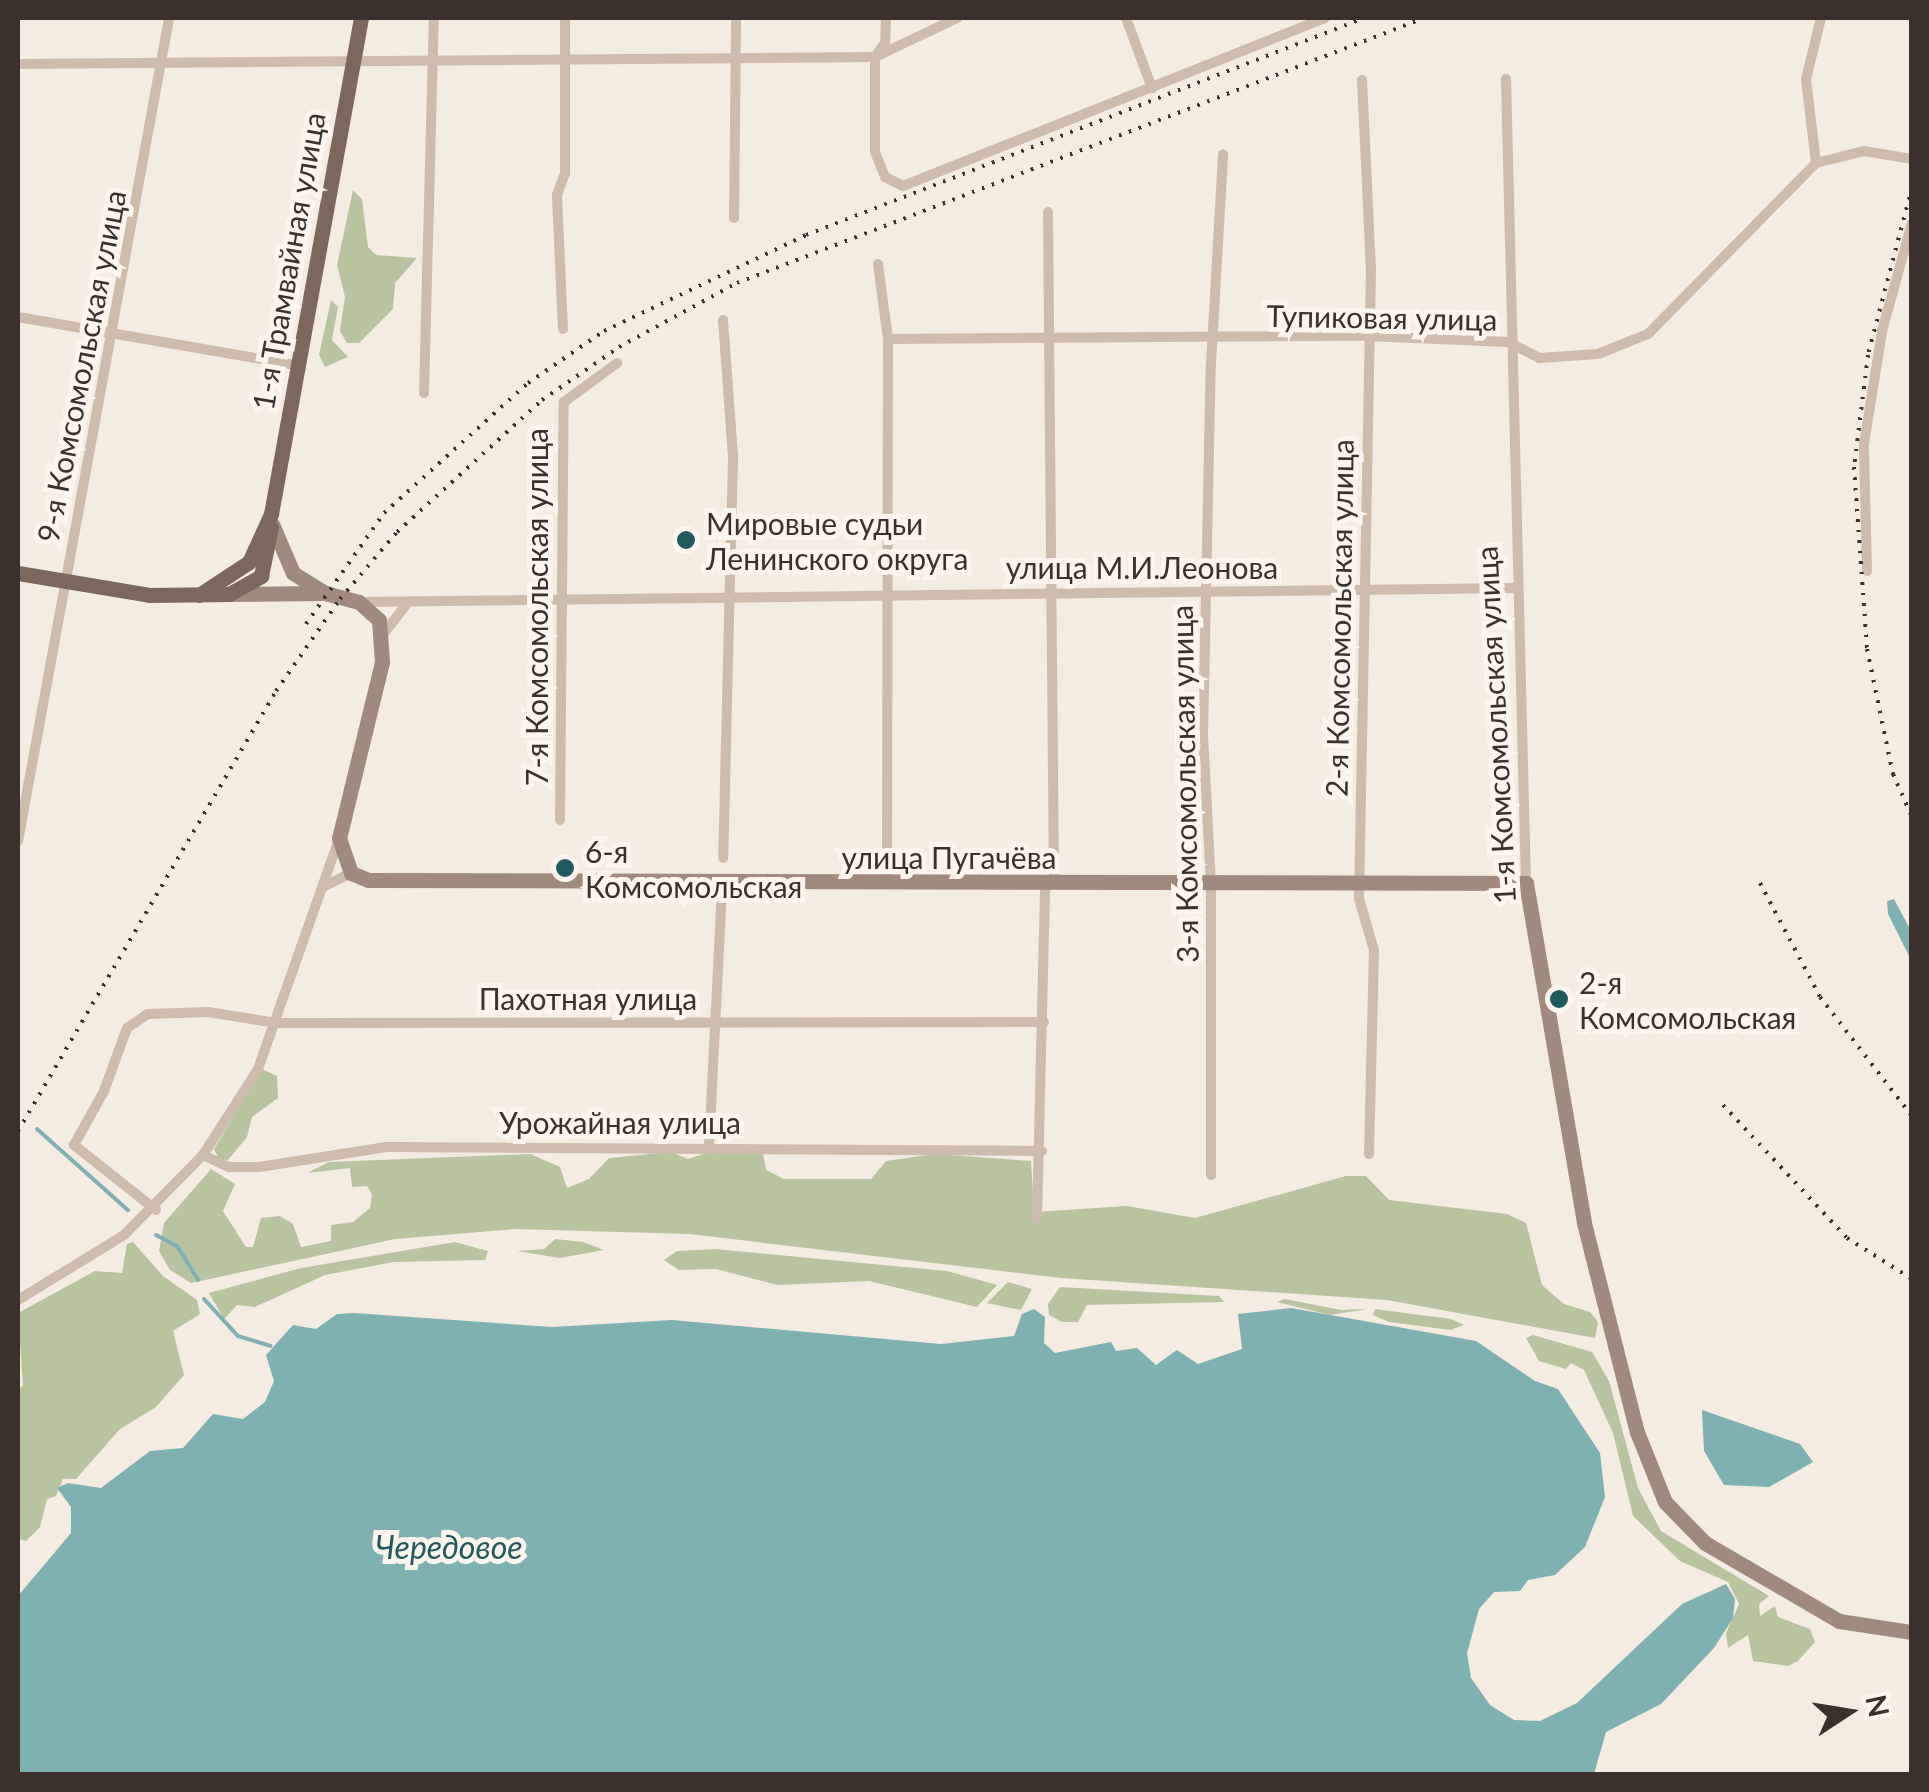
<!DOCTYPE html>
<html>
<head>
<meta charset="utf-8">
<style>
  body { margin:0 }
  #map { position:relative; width:1929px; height:1792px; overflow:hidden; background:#f4ebe1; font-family:Lato,sans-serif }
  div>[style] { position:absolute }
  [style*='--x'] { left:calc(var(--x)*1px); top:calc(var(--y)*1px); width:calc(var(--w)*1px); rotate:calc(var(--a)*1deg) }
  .green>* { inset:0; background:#b8c4a0 }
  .water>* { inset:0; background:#7fb0b2 }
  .stream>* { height:4px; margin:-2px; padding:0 2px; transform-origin:2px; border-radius:2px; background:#7fb0b2 }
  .street>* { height:10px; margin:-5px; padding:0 5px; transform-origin:5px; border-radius:5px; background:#cdbbac }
  .secondary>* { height:15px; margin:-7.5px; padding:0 7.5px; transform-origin:7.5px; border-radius:7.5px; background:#a18a7d }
  .primary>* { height:15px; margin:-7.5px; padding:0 7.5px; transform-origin:7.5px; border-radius:7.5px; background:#7d675c }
  .rail>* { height:4px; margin-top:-2px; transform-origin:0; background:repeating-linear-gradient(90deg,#3b302b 0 2.5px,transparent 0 10.5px) }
  .dots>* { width:28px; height:28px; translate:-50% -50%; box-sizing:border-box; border:5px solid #fbf5ee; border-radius:50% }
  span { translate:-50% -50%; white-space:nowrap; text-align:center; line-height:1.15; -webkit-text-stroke:10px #fbf5ee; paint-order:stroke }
  .street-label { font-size:30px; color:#3b302b }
  .poi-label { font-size:30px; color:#3b302b }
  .left { translate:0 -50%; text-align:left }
  .water-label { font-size:32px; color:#1f5a5e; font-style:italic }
  .frame { position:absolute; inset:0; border:20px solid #3b302b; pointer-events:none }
  .north { position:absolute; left:1799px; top:1662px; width:100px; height:100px; -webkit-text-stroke:8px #fbf5ee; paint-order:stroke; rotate:78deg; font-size:28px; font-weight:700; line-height:40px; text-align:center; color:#3b302b }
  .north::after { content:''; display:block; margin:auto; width:35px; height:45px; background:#3b302b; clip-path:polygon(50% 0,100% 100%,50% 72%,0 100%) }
</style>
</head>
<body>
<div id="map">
  <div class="green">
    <div style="clip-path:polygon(353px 190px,362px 199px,368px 247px,376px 255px,417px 258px,395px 283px,393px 309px,359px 343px,347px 343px,340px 331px,345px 297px,337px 265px)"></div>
    <div style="clip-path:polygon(331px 300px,338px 307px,332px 340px,348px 357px,325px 367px,319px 355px)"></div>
    <div style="clip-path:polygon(262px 1069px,277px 1076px,278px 1098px,252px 1117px,247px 1137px,228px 1160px,219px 1159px,214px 1149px)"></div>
    <div style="clip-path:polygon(713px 1151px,763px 1153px,766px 1170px,784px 1179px,871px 1179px,886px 1161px,934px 1154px,1031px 1161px,1034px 1212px,1127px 1206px,1195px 1218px,1346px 1176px,1366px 1176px,1389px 1200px,1507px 1214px,1526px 1223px,1542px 1285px,1564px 1304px,1590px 1312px,1598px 1322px,1595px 1338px,1387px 1300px,1061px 1278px,689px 1234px,515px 1229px,395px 1239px,191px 1283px,170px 1270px,159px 1251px,164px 1223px,211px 1169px,235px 1184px,223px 1211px,246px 1247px,253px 1247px,261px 1218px,280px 1216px,293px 1224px,301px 1247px,331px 1241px,331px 1225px,353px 1222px,370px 1208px,372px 1194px,367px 1186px,352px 1187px,350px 1168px,307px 1173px,329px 1162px,530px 1154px,560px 1167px,567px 1188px,589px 1179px,609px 1158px,671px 1152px,688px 1159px)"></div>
    <div style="clip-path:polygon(555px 1239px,583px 1242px,604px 1250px,560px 1258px,517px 1251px,544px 1249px)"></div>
    <div style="clip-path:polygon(133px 1242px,163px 1276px,197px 1300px,200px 1314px,173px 1331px,184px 1375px,156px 1407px,120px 1429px,76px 1479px,63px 1479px,56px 1496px,47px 1499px,40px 1527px,26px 1541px,18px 1539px,18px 1389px,23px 1386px,18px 1313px,95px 1271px,122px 1273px,127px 1244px)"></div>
    <div style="clip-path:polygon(455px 1242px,488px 1251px,485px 1260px,394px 1262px,325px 1275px,255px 1307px,237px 1305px,224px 1319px,209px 1293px,301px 1268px)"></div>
    <div style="clip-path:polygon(715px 1249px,947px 1271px,997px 1285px,977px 1307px,869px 1281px,777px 1285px,716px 1269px,679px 1270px,664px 1260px,677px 1251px)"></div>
    <div style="clip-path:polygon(1008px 1282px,1032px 1289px,1021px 1310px,987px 1303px)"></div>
    <div style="clip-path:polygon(1060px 1287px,1219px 1296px,1224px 1302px,1087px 1305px,1078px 1322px,1062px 1322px,1049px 1315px,1048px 1304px)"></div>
    <div style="clip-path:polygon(1285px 1299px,1341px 1310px,1367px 1309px,1330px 1315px,1277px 1302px)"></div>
    <div style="clip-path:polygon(1375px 1309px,1451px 1319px,1464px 1325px,1450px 1330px,1389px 1322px,1373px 1315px)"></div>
    <div style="clip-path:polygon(1533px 1335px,1592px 1352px,1609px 1381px,1638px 1488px,1661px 1531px,1769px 1596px,1759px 1604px,1760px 1616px,1775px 1606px,1778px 1617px,1810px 1629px,1815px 1642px,1798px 1661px,1788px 1666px,1753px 1661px,1748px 1635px,1728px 1648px,1726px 1633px,1739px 1604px,1728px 1582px,1680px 1561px,1633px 1516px,1613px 1433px,1584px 1370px,1571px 1363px,1566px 1369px,1539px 1361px,1526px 1338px)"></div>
  </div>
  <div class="water">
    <div style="clip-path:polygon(1894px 899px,1911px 931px,1911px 960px,1888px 914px,1887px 901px)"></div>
    <div style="clip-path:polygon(1291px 1308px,1476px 1341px,1535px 1381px,1558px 1389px,1600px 1453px,1605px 1497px,1585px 1547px,1555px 1575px,1528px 1580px,1520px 1591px,1494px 1592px,1479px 1609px,1467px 1653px,1471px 1678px,1490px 1705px,1514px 1720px,1540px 1721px,1577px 1703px,1682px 1604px,1726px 1584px,1735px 1599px,1733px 1618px,1714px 1648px,1661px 1704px,1606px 1732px,1594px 1774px,18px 1774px,18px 1596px,71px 1533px,71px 1507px,57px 1488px,68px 1483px,101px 1488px,150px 1451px,183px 1448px,213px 1414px,243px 1419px,265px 1402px,274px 1381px,266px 1355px,293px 1325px,316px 1329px,337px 1314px,354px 1313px,552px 1327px,672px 1320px,941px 1344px,1014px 1336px,1022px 1314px,1034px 1309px,1045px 1317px,1044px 1343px,1055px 1353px,1111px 1342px,1116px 1351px,1137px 1348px,1156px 1365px,1177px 1350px,1198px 1364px,1242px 1349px,1238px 1314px)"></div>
    <div style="clip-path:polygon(1702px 1410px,1800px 1444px,1813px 1462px,1769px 1487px,1724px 1485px,1704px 1451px)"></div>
  </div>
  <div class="stream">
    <div style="--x:37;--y:1129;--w:122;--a:41.7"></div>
    <div style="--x:156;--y:1235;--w:24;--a:28"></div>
    <div style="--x:177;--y:1246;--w:40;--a:58"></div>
    <div style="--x:204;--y:1299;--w:50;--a:47.4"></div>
    <div style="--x:238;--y:1336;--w:34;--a:17"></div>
  </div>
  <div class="street">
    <div style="--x:886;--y:18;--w:25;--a:92"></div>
    <div style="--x:885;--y:43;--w:17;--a:126"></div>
    <div style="--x:875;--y:57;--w:95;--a:90"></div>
    <div style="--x:875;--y:152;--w:27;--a:68"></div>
    <div style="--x:885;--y:177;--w:20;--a:27"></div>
    <div style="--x:903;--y:186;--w:454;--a:-21.7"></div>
    <div style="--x:1126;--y:18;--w:75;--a:69.6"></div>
    <div style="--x:18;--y:64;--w:857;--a:-0.47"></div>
    <div style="--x:875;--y:57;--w:91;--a:-25.4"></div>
    <div style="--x:1506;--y:79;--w:804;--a:88.58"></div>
    <div style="--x:1362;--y:80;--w:189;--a:87.3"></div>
    <div style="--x:1371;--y:269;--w:630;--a:91.09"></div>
    <div style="--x:1359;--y:899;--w:53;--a:73.6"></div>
    <div style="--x:1374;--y:950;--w:204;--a:91.4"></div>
    <div style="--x:1816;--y:163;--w:85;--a:-96.8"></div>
    <div style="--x:1806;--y:79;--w:63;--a:-76.2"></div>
    <div style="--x:1048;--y:212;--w:672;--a:89.49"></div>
    <div style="--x:734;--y:218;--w:200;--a:-89.4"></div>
    <div style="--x:878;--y:264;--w:76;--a:82.4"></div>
    <div style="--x:888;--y:339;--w:545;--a:90.11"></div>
    <div style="--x:18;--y:317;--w:282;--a:9.8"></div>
    <div style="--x:723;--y:320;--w:137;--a:85.8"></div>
    <div style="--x:733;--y:457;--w:401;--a:91.4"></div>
    <div style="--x:563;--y:329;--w:134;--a:-92.6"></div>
    <div style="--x:557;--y:195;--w:23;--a:-70"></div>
    <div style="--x:565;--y:173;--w:155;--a:-90"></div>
    <div style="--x:888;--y:339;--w:478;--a:-0.4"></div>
    <div style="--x:1366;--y:336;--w:142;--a:2.4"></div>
    <div style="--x:1508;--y:342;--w:35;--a:27"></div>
    <div style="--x:1539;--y:358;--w:59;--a:-3.9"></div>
    <div style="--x:1598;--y:354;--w:54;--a:-21.8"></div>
    <div style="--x:1648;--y:334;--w:240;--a:-45.5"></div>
    <div style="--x:1816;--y:163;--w:49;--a:-14"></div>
    <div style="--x:1864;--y:151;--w:49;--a:9.5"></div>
    <div style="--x:424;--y:393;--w:375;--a:-88.5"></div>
    <div style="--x:1867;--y:571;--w:127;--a:-91.4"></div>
    <div style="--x:1864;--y:444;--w:114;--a:-80.9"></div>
    <div style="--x:1882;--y:331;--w:112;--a:-74.5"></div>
    <div style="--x:360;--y:602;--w:1156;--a:-0.69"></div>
    <div style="--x:382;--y:636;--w:43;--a:-52.6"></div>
    <div style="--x:560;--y:820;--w:418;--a:-89.5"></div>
    <div style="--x:564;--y:402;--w:66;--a:-36.3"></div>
    <div style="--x:18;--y:841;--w:837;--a:-79.6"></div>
    <div style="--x:323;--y:887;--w:31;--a:-27"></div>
    <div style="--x:709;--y:1146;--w:261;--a:-87.1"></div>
    <div style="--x:203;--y:1155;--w:29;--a:25"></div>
    <div style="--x:229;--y:1167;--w:30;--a:0"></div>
    <div style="--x:259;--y:1167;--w:129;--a:-8.9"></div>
    <div style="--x:386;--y:1147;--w:656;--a:0.35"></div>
    <div style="--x:1211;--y:1175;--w:292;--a:-90"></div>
    <div style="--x:1211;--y:883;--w:148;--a:-93.1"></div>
    <div style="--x:1203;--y:735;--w:371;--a:-88.8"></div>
    <div style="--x:1211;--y:364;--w:210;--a:-86.7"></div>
    <div style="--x:156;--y:1210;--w:105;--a:-141.6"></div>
    <div style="--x:74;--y:1145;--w:62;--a:-60.9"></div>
    <div style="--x:104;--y:1091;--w:67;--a:-69.9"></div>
    <div style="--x:127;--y:1028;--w:25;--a:-34"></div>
    <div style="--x:148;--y:1014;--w:60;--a:-1.9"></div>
    <div style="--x:208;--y:1012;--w:70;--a:9.1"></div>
    <div style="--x:277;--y:1023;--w:767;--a:-0.07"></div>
    <div style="--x:1037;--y:1218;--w:333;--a:-88.6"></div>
    <div style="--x:18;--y:1300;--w:124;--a:-31.5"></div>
    <div style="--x:124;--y:1235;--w:112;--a:-45.4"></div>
    <div style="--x:203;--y:1155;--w:102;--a:-57.4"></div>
    <div style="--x:258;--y:1069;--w:244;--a:-70.6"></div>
  </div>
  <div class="secondary">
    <div style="--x:272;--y:524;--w:53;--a:66.8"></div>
    <div style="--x:293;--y:573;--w:38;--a:32"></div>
    <div style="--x:325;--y:593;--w:35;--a:15"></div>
    <div style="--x:359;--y:602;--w:27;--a:42"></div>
    <div style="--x:379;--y:620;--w:42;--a:85.9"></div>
    <div style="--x:382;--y:662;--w:181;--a:103.7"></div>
    <div style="--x:339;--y:838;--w:37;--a:71"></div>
    <div style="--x:351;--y:873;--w:18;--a:22"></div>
    <div style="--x:368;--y:880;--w:1158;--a:0.15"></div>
    <div style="--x:1526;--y:883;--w:345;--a:80.3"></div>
    <div style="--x:1584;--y:1223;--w:216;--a:75.8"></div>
    <div style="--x:1637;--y:1432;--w:75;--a:68.2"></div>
    <div style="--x:1665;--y:1502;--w:57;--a:45.7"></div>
    <div style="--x:1705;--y:1543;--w:155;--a:30.2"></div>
    <div style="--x:1839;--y:1621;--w:74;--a:8.6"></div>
    <div style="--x:229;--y:594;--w:92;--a:-0.6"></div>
  </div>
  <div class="primary">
    <div style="--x:18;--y:573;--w:133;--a:9.5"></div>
    <div style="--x:149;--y:595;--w:80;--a:-0.7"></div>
    <div style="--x:229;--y:594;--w:37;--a:-29"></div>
    <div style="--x:261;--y:576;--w:50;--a:-78.5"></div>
    <div style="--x:199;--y:595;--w:60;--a:-33.4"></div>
    <div style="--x:249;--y:562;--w:53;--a:-65.4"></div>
    <div style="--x:271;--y:514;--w:504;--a:-79.72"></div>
  </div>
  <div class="rail">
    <div style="--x:1912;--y:187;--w:174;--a:104.7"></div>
    <div style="--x:1868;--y:355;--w:113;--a:97.1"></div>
    <div style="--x:1854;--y:467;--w:182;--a:85.9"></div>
    <div style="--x:1867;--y:649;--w:128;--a:78.3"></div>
    <div style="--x:1893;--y:774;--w:47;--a:66.2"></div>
    <div style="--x:306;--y:624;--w:136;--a:-54.9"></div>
    <div style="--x:384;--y:513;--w:194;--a:-42.1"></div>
    <div style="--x:528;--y:383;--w:92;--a:-34.4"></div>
    <div style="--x:604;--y:331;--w:224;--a:-25.4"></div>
    <div style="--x:806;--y:235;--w:599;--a:-21.25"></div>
    <div style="--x:1760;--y:883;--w:129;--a:62.2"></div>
    <div style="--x:1820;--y:997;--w:150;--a:52.3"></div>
    <div style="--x:1723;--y:1105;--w:182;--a:47"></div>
    <div style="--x:1847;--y:1238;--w:77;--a:32.2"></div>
    <div style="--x:18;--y:1131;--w:510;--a:-59.61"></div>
    <div style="--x:276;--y:691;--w:112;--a:-55.2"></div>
    <div style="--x:340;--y:599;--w:88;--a:-49.6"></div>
    <div style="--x:397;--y:532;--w:196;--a:-42.3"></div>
    <div style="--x:542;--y:400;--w:93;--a:-34.5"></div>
    <div style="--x:619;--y:347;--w:134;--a:-28.5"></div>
    <div style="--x:737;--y:283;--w:736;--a:-21.09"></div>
  </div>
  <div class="dots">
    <div style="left:686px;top:540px;background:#1f5a5e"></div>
    <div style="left:565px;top:868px;background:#1f5a5e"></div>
    <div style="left:1559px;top:999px;background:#1f5a5e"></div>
  </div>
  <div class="street-label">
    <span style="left:288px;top:261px;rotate:-80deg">1-я Трамвайная улица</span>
    <span style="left:1382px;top:317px;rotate:1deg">Тупиковая улица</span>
    <span style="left:81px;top:366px;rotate:-79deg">9-я Комсомольская улица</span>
    <span style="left:1142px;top:567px">улица М.И.Леонова</span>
    <span style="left:536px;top:607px;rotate:-90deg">7-я Комсомольская улица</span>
    <span style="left:1339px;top:618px;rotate:-89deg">2-я Комсомольская улица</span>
    <span style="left:1495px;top:725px;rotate:-93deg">1-я Комсомольская улица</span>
    <span style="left:1184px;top:784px;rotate:-91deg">3-я Комсомольская улица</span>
    <span style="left:949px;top:857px">улица Пугачёва</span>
    <span style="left:588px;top:998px">Пахотная улица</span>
    <span style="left:620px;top:1122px">Урожайная улица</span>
  </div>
  <div class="poi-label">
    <span class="left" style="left:706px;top:540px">Мировые судьи<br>Ленинского округа</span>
    <span class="left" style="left:585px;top:868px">6-я<br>Комсомольская</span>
    <span class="left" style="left:1579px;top:999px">2-я<br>Комсомольская</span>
  </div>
  <div class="water-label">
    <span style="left:449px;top:1547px">Чередовое</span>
  </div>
  <div class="frame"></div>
  <div class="north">N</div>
</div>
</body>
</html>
